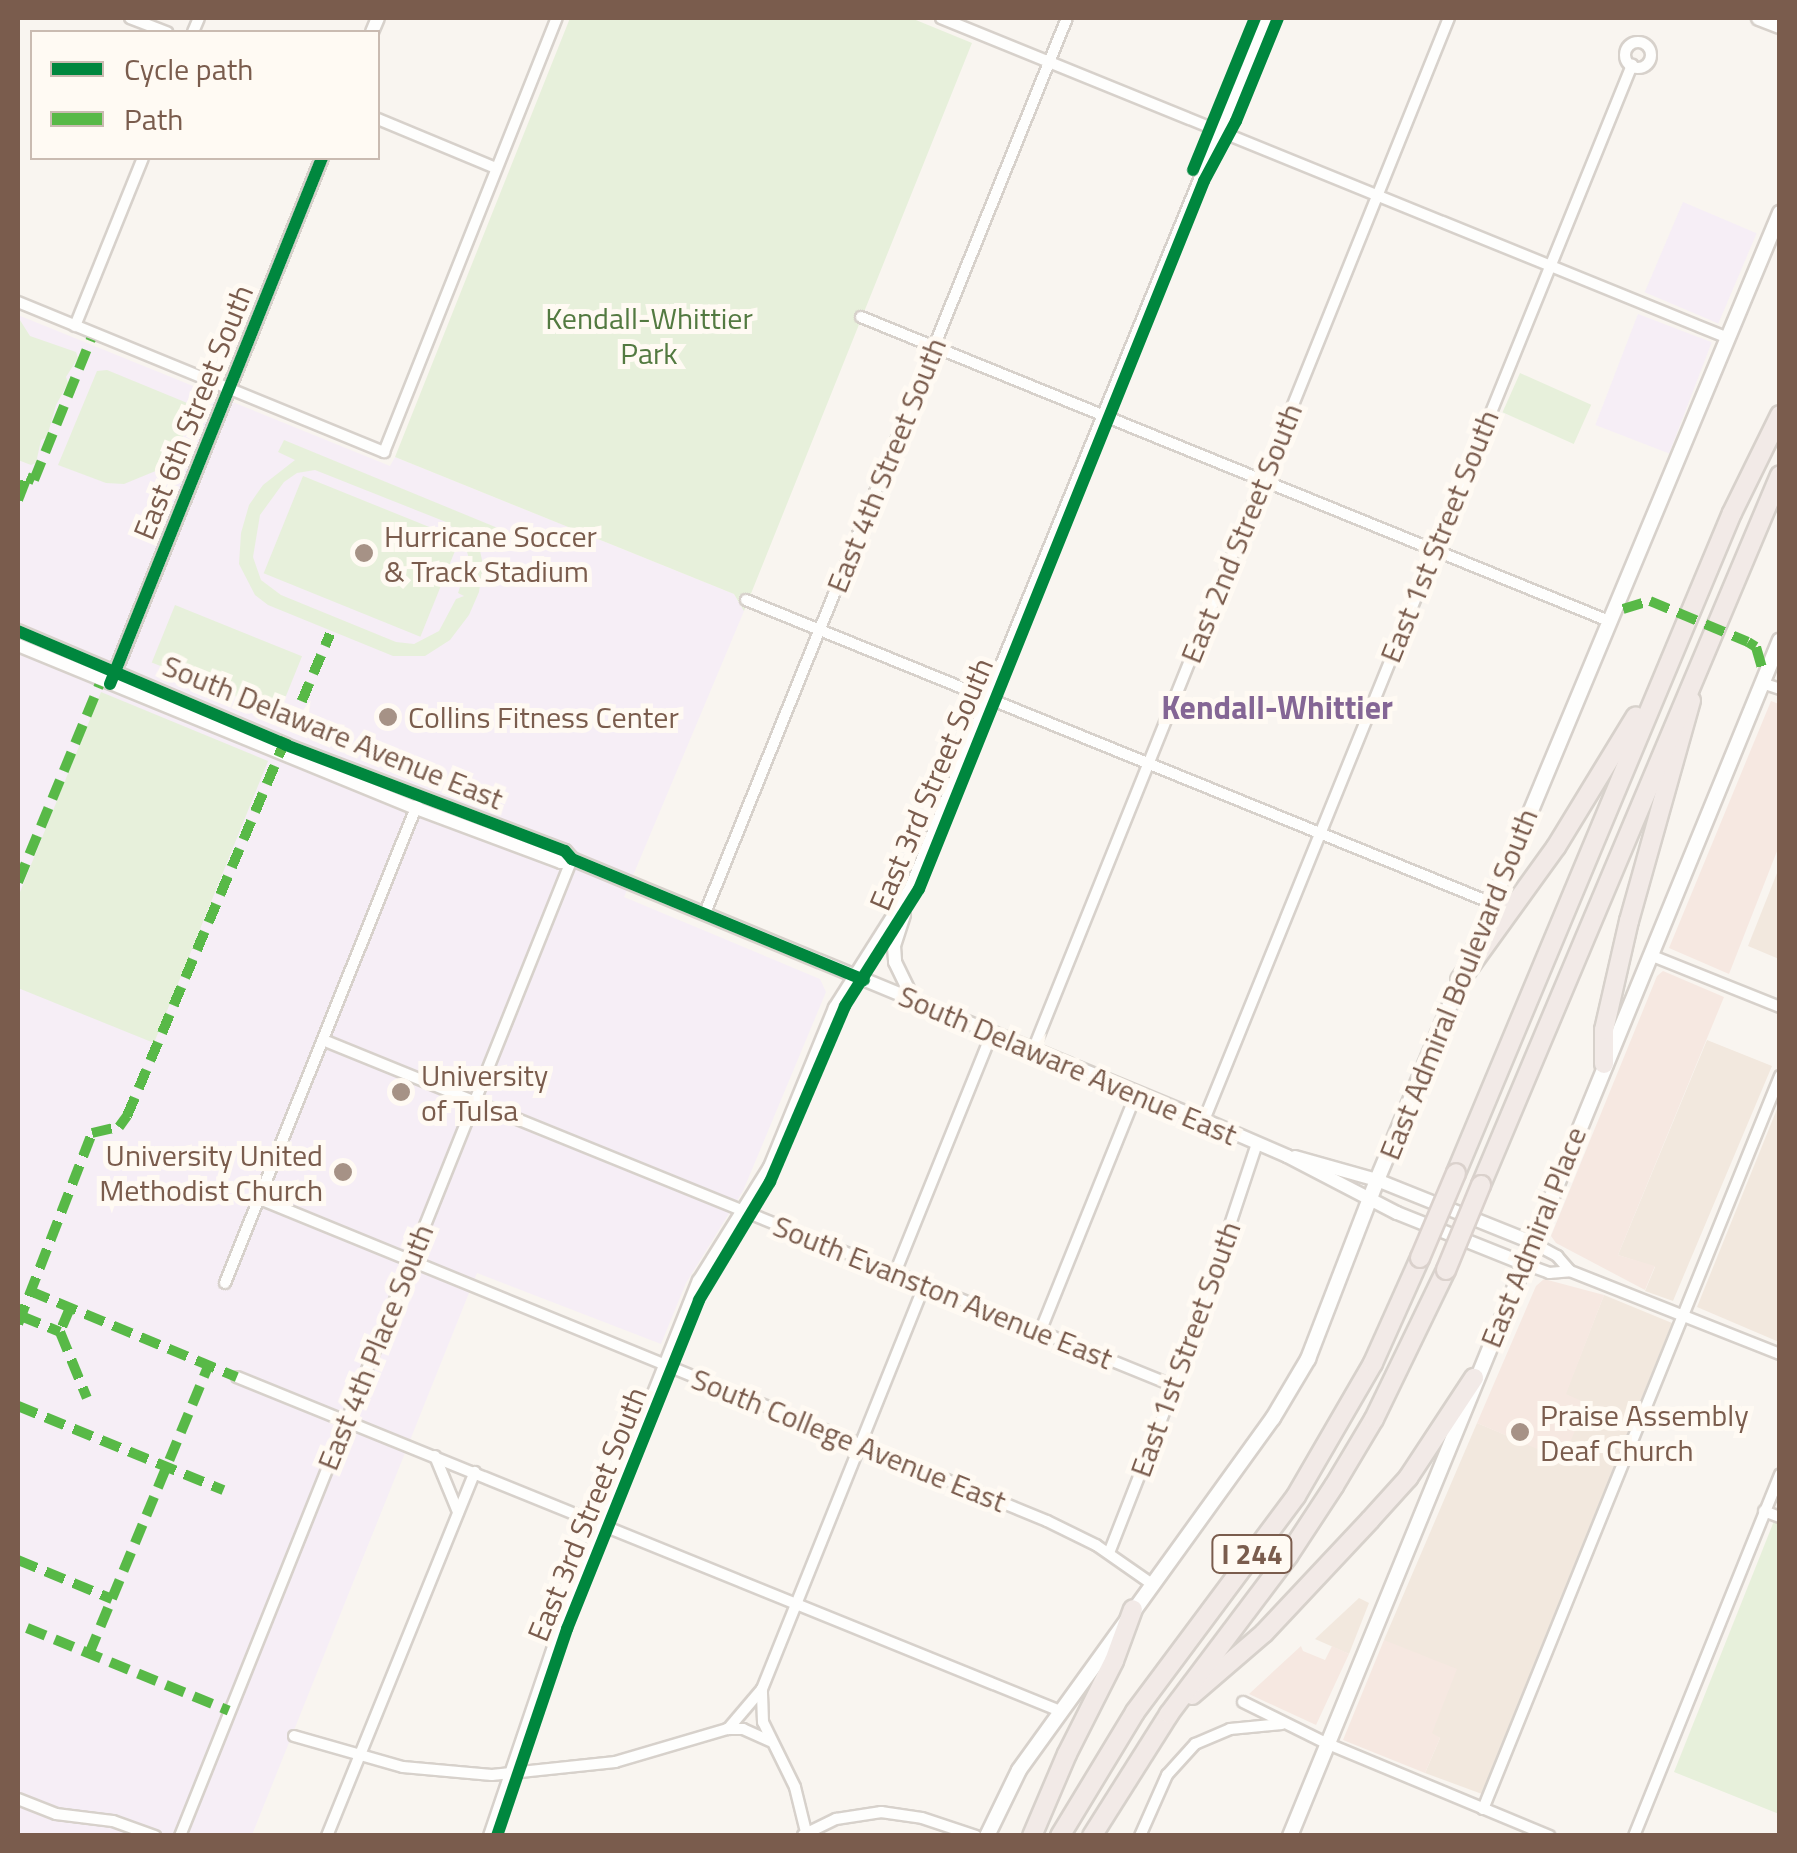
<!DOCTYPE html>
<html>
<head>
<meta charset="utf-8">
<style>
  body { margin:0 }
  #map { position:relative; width:1797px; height:1853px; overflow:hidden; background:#f9f5f0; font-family:"Titillium Web",sans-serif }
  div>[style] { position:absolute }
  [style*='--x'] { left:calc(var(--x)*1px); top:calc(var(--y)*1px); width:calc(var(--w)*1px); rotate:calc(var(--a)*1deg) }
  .residential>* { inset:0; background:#f2e8de }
  .commercial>* { inset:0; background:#f6e8e1 }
  .education>* { inset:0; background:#f6eef6; transform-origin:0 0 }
  .green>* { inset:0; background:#e7f0db; transform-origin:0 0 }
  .roads { filter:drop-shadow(2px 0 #d7d1cb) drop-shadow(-2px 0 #d7d1cb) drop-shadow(0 2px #d7d1cb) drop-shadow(0 -2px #d7d1cb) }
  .minor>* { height:10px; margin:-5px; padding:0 5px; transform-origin:5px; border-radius:5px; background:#fefefd }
  .minor>.ring { margin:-5px; padding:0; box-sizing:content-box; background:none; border:10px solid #fefefd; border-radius:50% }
  .tertiary>* { height:12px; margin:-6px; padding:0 6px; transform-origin:6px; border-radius:6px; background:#fefefd }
  .secondary>* { height:14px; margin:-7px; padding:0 7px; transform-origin:7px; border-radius:7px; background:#fefefd }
  .motorway>* { height:18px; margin:-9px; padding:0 9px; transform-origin:9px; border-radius:9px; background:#f2eae7 }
  .bridges { filter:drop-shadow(2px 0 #dad1cc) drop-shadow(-2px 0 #dad1cc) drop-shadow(0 2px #dad1cc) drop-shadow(0 -2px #dad1cc) }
  .motorway-bridge>* { height:18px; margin:-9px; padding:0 9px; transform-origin:9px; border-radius:9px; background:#f2eae7 }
  .quiet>* { height:10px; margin-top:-5px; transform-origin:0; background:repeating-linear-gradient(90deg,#58b947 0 20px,transparent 0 30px) }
  .cycleway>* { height:12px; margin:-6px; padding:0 6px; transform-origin:6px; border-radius:6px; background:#00873e }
  .dots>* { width:28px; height:28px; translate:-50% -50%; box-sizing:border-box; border:5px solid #fffaf3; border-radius:50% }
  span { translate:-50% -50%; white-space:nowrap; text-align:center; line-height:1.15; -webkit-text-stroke:10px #fffaf3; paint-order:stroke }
  .shield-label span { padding:2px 8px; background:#fffaf3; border:2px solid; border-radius:8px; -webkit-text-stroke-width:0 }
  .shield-label { font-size:28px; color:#7a5c4d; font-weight:700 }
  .park-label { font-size:30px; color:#537a41 }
  .street-label { font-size:30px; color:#7a5c4d }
  .poi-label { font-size:30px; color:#7a5c4d }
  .left { translate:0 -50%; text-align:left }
  .right { translate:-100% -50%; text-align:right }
  .neighbourhood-label { font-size:32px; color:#846695; font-weight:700 }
  .frame { position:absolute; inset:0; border:20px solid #7a5c4d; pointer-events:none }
  .legend { position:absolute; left:30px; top:30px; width:350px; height:130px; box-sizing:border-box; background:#fffaf3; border:2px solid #cabbb1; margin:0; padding:12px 18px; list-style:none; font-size:30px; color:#7a5c4d }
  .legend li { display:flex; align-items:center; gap:20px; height:50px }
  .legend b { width:50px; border:2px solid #cabbb1 }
</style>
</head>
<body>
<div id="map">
  <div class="residential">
    <div style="clip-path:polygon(1779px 868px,1779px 959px,1748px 946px)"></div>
    <div style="clip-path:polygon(1707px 1040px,1772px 1066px,1673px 1301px,1645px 1291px,1655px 1267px,1618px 1255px)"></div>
    <div style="clip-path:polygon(1779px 1104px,1780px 1342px,1779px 1342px,1697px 1307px)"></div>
    <div style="clip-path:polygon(1604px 1295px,1672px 1323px,1482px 1794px,1425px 1773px,1440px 1738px,1431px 1734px,1384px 1640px,1477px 1423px,1563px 1459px,1565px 1395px)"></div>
    <div style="clip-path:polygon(1359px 1598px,1369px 1603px,1349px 1654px,1315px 1639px)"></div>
  </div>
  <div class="commercial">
    <div style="clip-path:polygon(1771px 701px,1779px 704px,1779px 846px,1729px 974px,1669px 948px)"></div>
    <div style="clip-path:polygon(1663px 971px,1724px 997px,1618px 1255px,1655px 1266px,1645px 1290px,1556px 1243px,1551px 1236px,1657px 976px)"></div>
    <div style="clip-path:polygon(1544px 1279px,1604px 1295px,1566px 1394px,1586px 1403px,1563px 1460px,1477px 1423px,1536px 1286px)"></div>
    <div style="clip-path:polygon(1384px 1640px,1457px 1669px,1432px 1733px,1440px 1738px,1425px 1773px,1343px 1740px)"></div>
    <div style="clip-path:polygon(1301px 1646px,1303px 1651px,1325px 1660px,1332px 1646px,1349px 1654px,1316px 1725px,1249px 1694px)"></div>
  </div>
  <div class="education">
    <div style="left:1683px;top:202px;width:80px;height:98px;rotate:23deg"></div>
    <div style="left:1638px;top:314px;width:79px;height:119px;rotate:21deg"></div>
    <div style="clip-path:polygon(18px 315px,390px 466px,395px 457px,734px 594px,744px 611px,624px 897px,820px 979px,826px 992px,743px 1191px,686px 1283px,661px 1344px,477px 1273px,252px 1835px,18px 1835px)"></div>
  </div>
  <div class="green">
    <div style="clip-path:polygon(570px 18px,911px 18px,972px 43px,744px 611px,734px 594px,395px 457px)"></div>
    <div style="clip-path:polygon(18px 317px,30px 336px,76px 352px,78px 358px,66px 377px,68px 383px,56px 405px,47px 437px,41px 440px,36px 463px,31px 465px,18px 460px)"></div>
    <div style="clip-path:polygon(107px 370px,197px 407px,173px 457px,158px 470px,124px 484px,106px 483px,58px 465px,97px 371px)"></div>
    <div style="left:1520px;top:373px;width:78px;height:43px;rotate:24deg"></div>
    <div style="clip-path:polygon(evenodd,284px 440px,505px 531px,499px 544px,477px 536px,483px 565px,479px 592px,469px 615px,450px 640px,425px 656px,393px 656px,268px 605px,255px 595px,239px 564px,241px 533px,249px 505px,263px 485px,295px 460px,278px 452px,284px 440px,315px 470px,446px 522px,463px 537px,469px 559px,458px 593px,464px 596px,456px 599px,439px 631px,414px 644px,396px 642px,281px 595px,261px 580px,253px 557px,260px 515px,284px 482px,297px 473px,315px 470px)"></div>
    <div style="left:303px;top:476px;width:169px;height:105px;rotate:22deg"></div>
    <div style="left:175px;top:605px;width:137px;height:62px;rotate:22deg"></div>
    <div style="clip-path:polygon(101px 692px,268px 761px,154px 1043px,18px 988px,18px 897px)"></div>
    <div style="clip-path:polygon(1774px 1521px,1780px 1523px,1779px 1814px,1674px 1772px)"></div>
  </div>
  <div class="roads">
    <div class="minor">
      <div style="--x:130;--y:18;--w:40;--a:21"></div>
      <div style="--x:941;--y:18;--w:850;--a:22.13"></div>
      <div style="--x:193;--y:32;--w:15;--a:-67"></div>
      <div class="ring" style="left:1625px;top:42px;width:16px;height:16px"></div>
      <div style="--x:378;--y:119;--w:128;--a:22.6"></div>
      <div style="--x:18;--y:302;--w:396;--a:22.3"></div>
      <div style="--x:384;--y:452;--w:467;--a:-68.3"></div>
      <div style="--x:861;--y:317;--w:807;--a:22.12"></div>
      <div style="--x:75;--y:326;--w:181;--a:-68"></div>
      <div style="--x:746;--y:600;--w:805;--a:22.11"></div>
      <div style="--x:1762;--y:683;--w:19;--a:18"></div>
      <div style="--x:705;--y:913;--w:965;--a:-67.98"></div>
      <div style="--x:1650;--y:955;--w:140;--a:21.8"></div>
      <div style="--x:323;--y:1040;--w:919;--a:22.13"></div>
      <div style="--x:1033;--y:1050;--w:1113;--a:-68.05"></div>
      <div style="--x:1204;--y:1120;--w:1139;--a:-67.92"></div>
      <div style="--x:260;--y:1199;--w:850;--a:22.25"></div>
      <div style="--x:1047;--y:1521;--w:55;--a:26.1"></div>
      <div style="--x:1096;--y:1545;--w:68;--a:34.9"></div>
      <div style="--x:1531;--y:1242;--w:30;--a:28"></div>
      <div style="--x:1557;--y:1256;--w:20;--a:49"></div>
      <div style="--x:1522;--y:1263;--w:29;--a:20"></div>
      <div style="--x:1549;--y:1273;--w:21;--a:-5"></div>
      <div style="--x:1570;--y:1271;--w:226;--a:21.6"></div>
      <div style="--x:895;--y:1273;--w:259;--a:-68"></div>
      <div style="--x:225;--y:1283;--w:515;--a:-68.12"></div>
      <div style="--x:1040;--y:1332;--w:259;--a:-68"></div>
      <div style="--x:237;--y:1377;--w:888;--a:22.09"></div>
      <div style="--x:435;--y:1456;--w:61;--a:67.7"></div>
      <div style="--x:1764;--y:1511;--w:17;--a:21"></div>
      <div style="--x:1109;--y:1553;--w:211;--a:-68.6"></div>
      <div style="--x:1186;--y:1357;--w:225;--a:-71.6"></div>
      <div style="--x:1243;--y:1702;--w:93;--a:26.3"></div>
      <div style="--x:1326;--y:1743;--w:242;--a:22.6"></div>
      <div style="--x:728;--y:1729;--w:52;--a:-49.6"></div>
      <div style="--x:294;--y:1736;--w:113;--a:15.9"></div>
      <div style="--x:403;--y:1767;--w:89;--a:5.1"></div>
      <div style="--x:492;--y:1775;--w:124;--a:-6"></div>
      <div style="--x:615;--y:1762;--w:117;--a:-16.4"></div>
      <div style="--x:727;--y:1729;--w:16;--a:0"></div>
      <div style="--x:743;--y:1729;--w:30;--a:24"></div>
      <div style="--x:18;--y:1799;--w:41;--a:21.5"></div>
      <div style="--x:56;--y:1814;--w:57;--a:7"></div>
      <div style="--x:113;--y:1821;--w:45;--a:19.7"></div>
      <div style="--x:1483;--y:1809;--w:791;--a:-67.94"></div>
      <div style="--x:803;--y:1835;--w:37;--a:-26"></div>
      <div style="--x:836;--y:1819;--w:46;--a:-8.8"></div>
      <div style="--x:881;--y:1812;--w:41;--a:8.3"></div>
      <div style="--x:922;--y:1818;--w:57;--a:18.4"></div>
      <div style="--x:180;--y:1836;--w:1053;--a:-68.14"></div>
      <div style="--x:327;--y:1836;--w:393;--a:-67.9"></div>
      <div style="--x:807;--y:1836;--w:50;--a:-103.8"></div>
      <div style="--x:795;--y:1787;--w:72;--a:-116.2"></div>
      <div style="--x:763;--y:1722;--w:33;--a:-92"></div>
      <div style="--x:762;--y:1689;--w:435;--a:-68.1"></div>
      <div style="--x:1140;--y:1836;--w:67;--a:-66.1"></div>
      <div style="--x:1167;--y:1775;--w:42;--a:-47.9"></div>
      <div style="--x:1195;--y:1744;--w:38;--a:-23"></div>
      <div style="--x:1230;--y:1729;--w:52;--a:-5.5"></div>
      <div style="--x:1634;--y:1836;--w:390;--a:-68"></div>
    </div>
    <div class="tertiary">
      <div style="--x:372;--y:32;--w:15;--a:-67"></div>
      <div style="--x:18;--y:631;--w:291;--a:23"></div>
      <div style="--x:286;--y:745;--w:298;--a:20.8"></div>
      <div style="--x:565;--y:851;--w:11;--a:49"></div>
      <div style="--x:572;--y:859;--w:684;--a:22.44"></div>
      <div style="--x:1204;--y:1120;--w:90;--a:23.4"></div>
      <div style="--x:1287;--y:1156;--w:124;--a:27.4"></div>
      <div style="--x:1397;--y:1213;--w:135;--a:21.8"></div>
      <div style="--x:18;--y:645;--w:430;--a:22.3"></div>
      <div style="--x:416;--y:808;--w:155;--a:20.4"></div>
      <div style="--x:561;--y:862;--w:11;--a:-15"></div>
      <div style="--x:113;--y:677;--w:560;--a:-68.07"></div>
      <div style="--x:904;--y:915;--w:33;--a:108"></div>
      <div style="--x:894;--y:946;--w:16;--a:86"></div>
      <div style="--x:895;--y:962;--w:41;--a:64.1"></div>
      <div style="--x:1295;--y:1157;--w:85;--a:15.7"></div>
      <div style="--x:1377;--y:1180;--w:166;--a:21.9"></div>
      <div style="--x:490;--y:1836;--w:215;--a:-71.3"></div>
      <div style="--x:559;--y:1632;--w:378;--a:-68.3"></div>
      <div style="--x:699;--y:1281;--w:134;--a:-58.1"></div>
      <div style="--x:770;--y:1167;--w:172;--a:-67.8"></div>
      <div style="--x:835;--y:1008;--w:142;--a:-57.7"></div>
      <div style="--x:911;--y:888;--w:940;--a:-67.8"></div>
    </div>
    <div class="secondary">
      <div style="--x:1759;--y:18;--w:22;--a:21"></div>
      <div style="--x:987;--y:1836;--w:73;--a:-64.1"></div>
      <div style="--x:1019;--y:1770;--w:434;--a:-54.2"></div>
      <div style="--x:1273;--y:1418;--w:69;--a:-59.3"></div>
      <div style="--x:1308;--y:1359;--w:192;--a:-68.9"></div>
      <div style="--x:1377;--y:1180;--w:1048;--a:-67.38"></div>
      <div style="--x:1290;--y:1836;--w:1292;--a:-67.72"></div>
    </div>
    <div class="motorway">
      <div style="--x:1460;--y:980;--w:164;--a:-54.2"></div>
      <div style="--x:1556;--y:847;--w:153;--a:-58.6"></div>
      <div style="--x:1604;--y:1064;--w:34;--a:-90"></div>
      <div style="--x:1604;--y:1030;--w:112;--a:-77.1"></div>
      <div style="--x:1629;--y:921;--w:229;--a:-74.3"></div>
      <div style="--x:1456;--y:1173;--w:715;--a:-67.31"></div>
      <div style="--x:1732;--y:513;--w:109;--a:-63.9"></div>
      <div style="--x:1481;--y:1185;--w:770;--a:-67.16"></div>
      <div style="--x:1192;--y:1695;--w:95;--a:-40.7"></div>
      <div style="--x:1264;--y:1633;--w:155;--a:-46.8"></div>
      <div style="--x:1370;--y:1520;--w:57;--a:-47.9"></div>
      <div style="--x:1408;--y:1478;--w:120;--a:-56.6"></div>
      <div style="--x:1032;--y:1836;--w:89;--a:-66.9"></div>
      <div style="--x:1067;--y:1754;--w:104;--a:-63.2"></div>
      <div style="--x:1114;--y:1661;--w:55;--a:-69.9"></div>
      <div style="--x:1060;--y:1836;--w:145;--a:-58.8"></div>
      <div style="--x:1135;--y:1712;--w:269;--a:-53.3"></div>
      <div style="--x:1296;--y:1496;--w:154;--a:-59.9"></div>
      <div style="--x:1373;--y:1363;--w:115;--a:-65.9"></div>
      <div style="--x:1092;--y:1836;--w:144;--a:-57.7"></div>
      <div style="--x:1169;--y:1714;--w:198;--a:-53"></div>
      <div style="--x:1288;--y:1556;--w:84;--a:-56.7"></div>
      <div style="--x:1334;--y:1486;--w:78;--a:-59.2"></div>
      <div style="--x:1374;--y:1419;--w:165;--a:-64.2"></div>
    </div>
  </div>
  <div class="bridges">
    <div class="motorway-bridge">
      <div style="--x:1420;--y:1258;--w:92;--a:-67"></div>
      <div style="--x:1446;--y:1270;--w:92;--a:-67.6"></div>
    </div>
  </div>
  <div class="quiet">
    <div style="--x:18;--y:500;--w:25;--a:-69"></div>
    <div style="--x:27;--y:477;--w:8;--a:23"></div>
    <div style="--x:34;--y:480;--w:152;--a:-68"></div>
    <div style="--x:1623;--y:609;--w:28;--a:-17"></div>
    <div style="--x:1650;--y:601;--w:106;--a:22.7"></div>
    <div style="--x:1748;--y:642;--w:9;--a:32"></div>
    <div style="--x:1756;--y:647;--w:22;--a:74"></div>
    <div style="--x:18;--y:882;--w:213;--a:-67.6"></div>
    <div style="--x:30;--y:1291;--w:224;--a:22.6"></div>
    <div style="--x:70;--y:1308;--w:26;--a:113"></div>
    <div style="--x:60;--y:1332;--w:71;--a:67.8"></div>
    <div style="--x:21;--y:1316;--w:42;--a:22.3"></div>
    <div style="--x:18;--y:1324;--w:205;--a:-68.8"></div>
    <div style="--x:92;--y:1133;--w:28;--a:-13"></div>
    <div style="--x:119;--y:1127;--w:14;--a:-54"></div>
    <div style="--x:127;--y:1116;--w:523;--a:-67.16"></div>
    <div style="--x:18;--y:1406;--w:222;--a:22.3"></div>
    <div style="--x:18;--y:1560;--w:102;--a:22.5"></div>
    <div style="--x:27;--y:1628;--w:218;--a:22.3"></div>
    <div style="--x:89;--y:1654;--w:314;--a:-67.5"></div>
  </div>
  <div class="cycleway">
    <div style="--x:1193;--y:170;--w:164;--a:-67.8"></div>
    <div style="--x:18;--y:631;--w:291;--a:23"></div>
    <div style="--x:286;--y:745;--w:298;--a:20.8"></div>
    <div style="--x:565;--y:851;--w:11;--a:49"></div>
    <div style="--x:572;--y:859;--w:316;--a:22.5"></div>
    <div style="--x:110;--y:684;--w:567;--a:-68.05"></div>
    <div style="--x:497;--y:1836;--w:219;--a:-71.3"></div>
    <div style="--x:567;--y:1629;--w:354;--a:-68.1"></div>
    <div style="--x:699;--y:1300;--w:138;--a:-59"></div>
    <div style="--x:770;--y:1182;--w:191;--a:-66.9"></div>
    <div style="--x:845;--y:1006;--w:138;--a:-57.7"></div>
    <div style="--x:919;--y:889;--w:763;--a:-68.07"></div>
    <div style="--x:1204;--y:181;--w:68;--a:-61.9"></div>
    <div style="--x:1236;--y:121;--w:111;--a:-67.8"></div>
  </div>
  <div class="dots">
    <div style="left:364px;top:553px;background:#a69286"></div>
    <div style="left:388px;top:717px;background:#a69286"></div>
    <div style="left:401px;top:1092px;background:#a69286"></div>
    <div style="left:343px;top:1172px;background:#a69286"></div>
    <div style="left:1520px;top:1432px;background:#a69286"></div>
  </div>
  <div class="shield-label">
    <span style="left:1252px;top:1554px">I 244</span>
  </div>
  <div class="park-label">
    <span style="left:649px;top:335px">Kendall-Whittier<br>Park</span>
  </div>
  <div class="street-label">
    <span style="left:193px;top:412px;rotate:-68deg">East 6th Street South</span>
    <span style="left:886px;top:465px;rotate:-68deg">East 4th Street South</span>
    <span style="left:1241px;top:533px;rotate:-68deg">East 2nd Street South</span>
    <span style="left:1439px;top:536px;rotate:-68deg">East 1st Street South</span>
    <span style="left:333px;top:732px;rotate:22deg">South Delaware Avenue East</span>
    <span style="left:931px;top:784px;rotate:-67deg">East 3rd Street South</span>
    <span style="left:1458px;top:984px;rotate:-68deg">East Admiral Boulevard South</span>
    <span style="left:1068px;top:1065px;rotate:23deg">South Delaware Avenue East</span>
    <span style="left:1533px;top:1237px;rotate:-68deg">East Admiral Place</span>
    <span style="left:943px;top:1292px;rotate:22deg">South Evanston Avenue East</span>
    <span style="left:375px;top:1347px;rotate:-68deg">East 4th Place South</span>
    <span style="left:1185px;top:1349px;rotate:-70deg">East 1st Street South</span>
    <span style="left:849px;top:1440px;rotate:22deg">South College Avenue East</span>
    <span style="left:587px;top:1514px;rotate:-68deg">East 3rd Street South</span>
  </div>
  <div class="poi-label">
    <span class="left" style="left:384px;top:553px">Hurricane Soccer<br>&amp; Track Stadium</span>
    <span class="left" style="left:408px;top:717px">Collins Fitness Center</span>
    <span class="left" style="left:421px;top:1092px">University<br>of Tulsa</span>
    <span class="right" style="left:323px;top:1172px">University United<br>Methodist Church</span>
    <span class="left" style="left:1540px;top:1432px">Praise Assembly<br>Deaf Church</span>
  </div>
  <div class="neighbourhood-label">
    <span style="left:1277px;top:707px">Kendall-Whittier</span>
  </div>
  <div class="frame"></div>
  <ul class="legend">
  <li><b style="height:12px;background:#00873e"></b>Cycle path</li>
  <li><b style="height:12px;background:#58b947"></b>Path</li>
  </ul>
</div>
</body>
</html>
